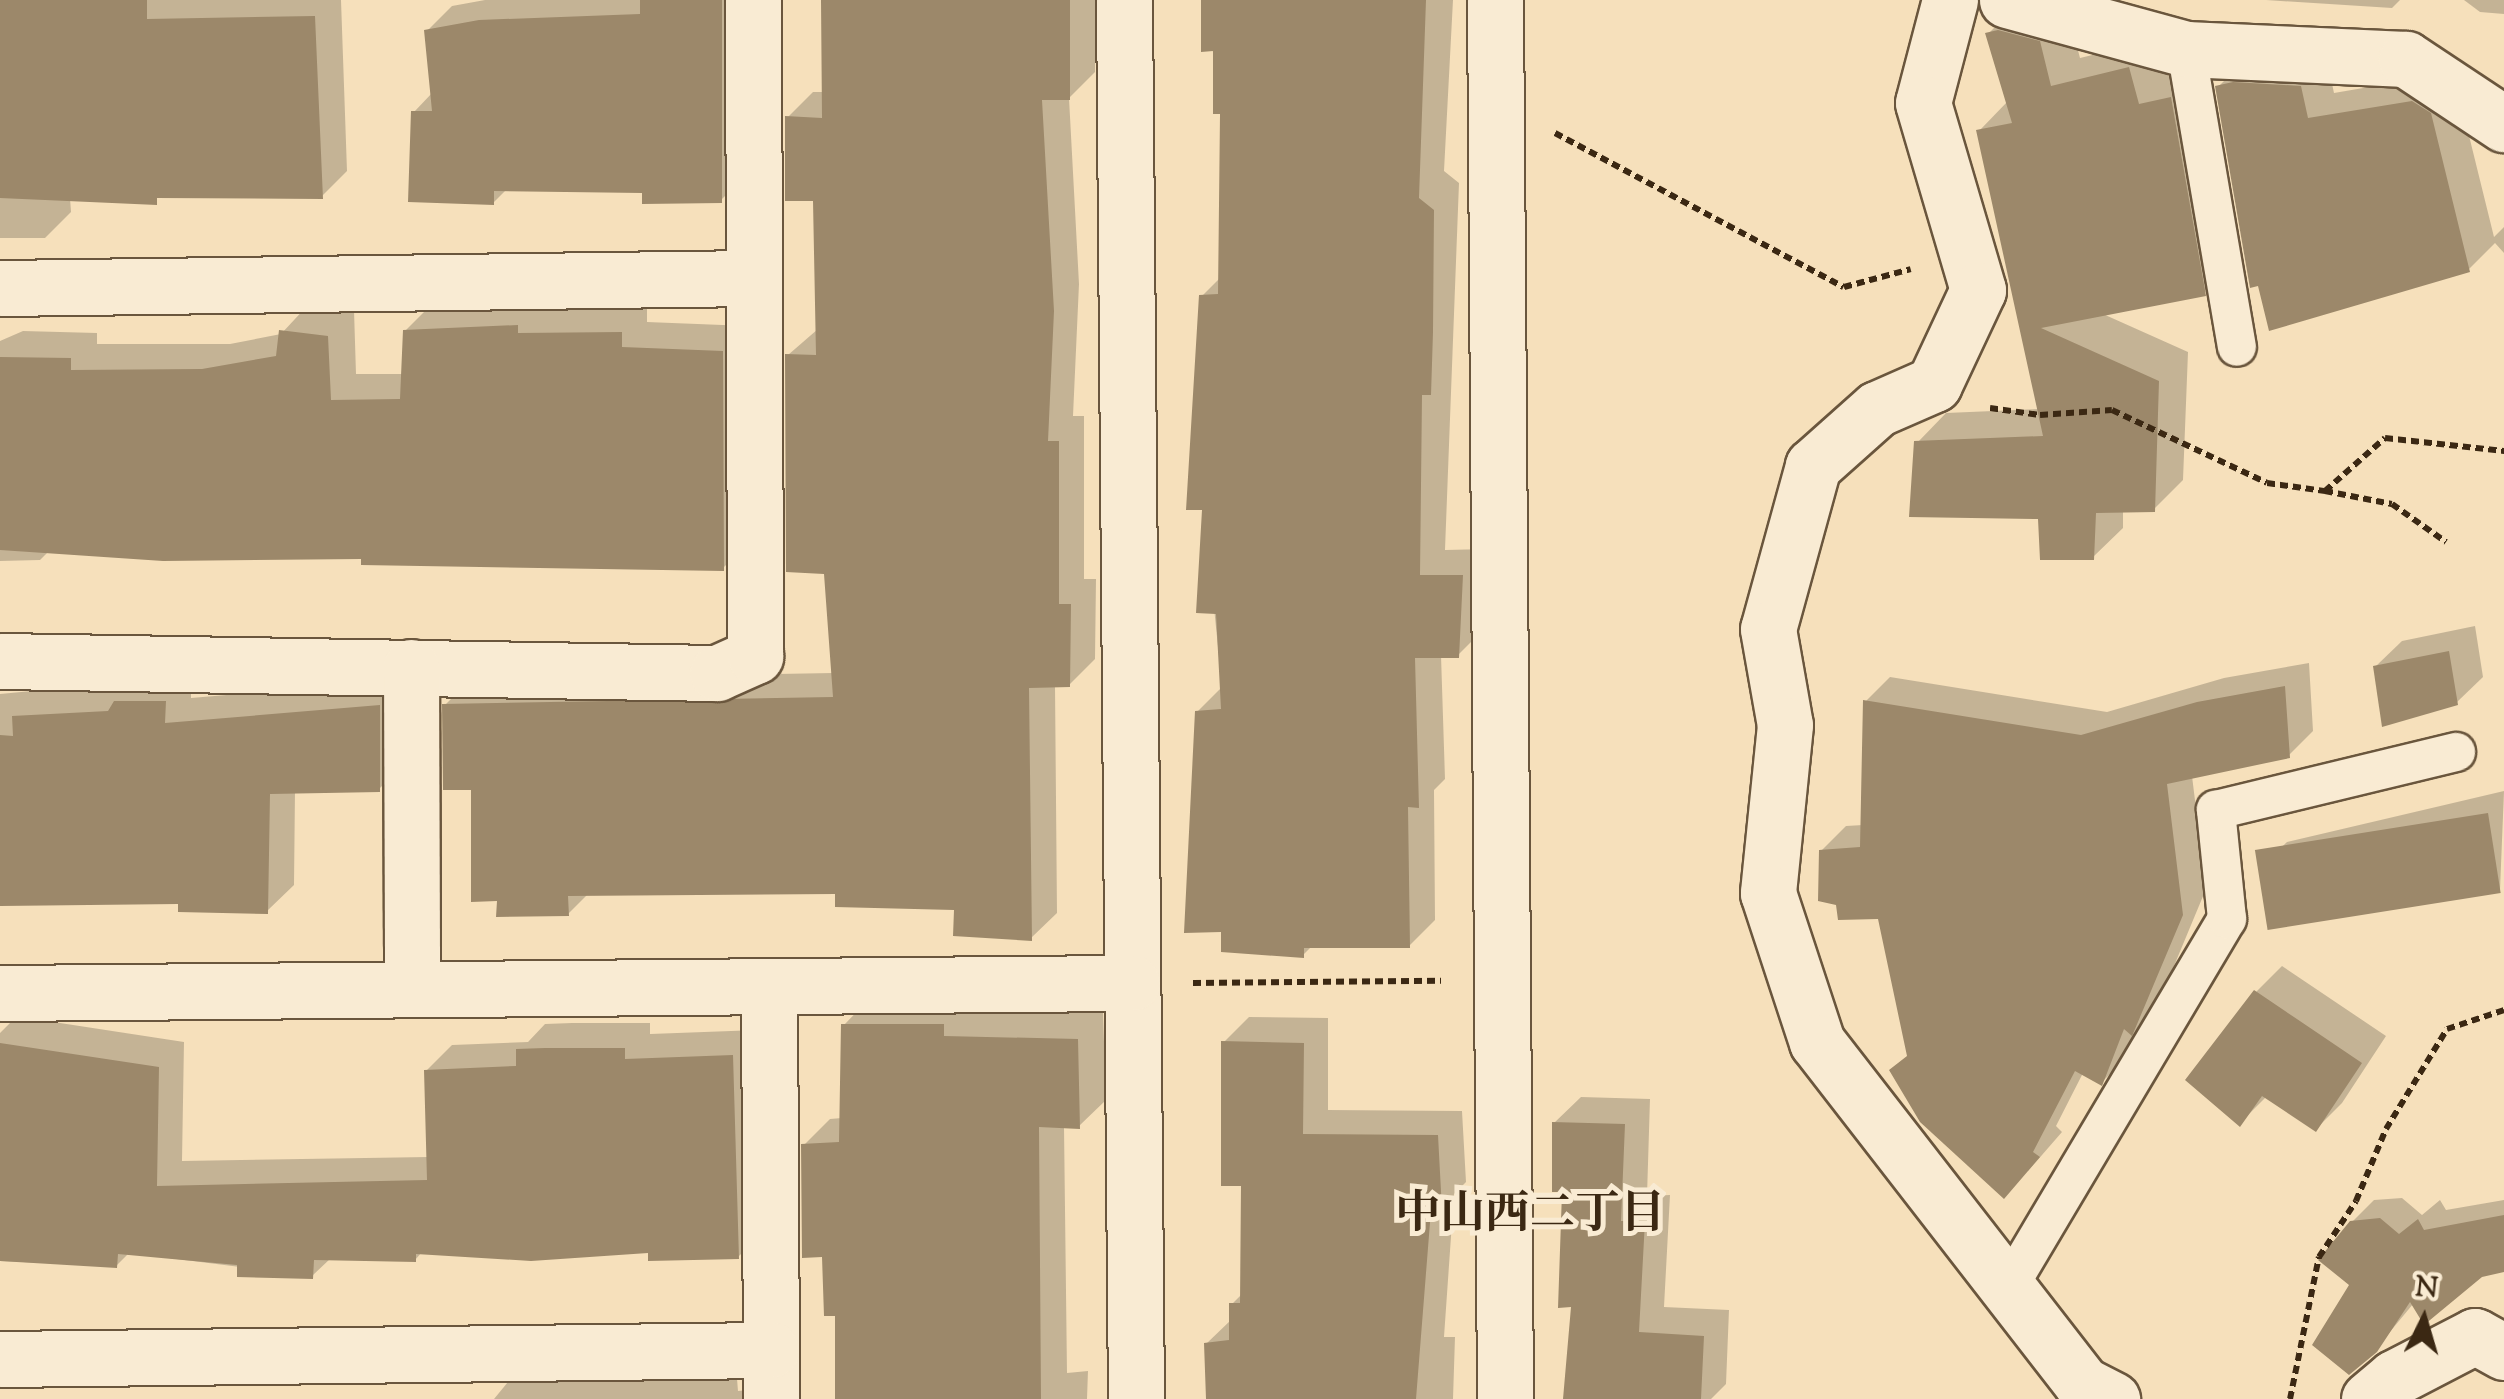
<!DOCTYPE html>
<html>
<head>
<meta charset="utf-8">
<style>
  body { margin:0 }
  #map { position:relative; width:2504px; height:1399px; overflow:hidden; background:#f6e0bb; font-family:"Sorts Mill Goudy","Noto Serif JP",serif }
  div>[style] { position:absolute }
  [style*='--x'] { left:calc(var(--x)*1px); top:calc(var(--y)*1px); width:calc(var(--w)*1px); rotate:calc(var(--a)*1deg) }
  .shadow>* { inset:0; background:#0003 }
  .building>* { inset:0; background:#9c886a; transform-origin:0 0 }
  .path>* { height:6px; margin-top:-3px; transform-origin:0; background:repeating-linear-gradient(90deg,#3b2813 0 8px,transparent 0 13px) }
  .roads { filter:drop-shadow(2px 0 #6a563d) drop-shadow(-2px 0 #6a563d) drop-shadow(0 2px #6a563d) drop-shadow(0 -2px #6a563d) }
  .service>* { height:38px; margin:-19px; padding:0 19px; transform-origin:19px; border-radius:19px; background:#f9ebd3 }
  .minor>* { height:55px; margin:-27.5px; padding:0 27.5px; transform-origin:27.5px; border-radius:27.5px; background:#f9ebd3 }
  span { translate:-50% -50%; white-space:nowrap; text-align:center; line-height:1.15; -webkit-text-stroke:10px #f9ebd3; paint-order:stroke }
  .neighbourhood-label { font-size:45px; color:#3b2813; font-weight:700 }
  .north { position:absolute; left:2374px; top:1269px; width:100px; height:100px; -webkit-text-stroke:8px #f9ebd3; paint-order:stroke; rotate:5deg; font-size:28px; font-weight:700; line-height:40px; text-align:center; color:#3b2813 }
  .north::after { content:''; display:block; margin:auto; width:35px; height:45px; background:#3b2813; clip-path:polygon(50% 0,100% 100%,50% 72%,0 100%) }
</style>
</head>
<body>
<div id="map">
  <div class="shadow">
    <div style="clip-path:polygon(0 0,341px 0,347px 171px,322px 196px,70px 198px,71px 212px,45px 238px,0 238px)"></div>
    <div style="clip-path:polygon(485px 0,747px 0,746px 175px,721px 200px,645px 191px,507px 189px,493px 203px,414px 112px,433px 92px,427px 31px,452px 6px)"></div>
    <div style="clip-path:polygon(824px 0,1095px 0,1095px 72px,1069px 98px,1079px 284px,1073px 416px,1084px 416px,1084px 579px,1096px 579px,1095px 659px,1069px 685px,1055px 685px,1057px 913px,1031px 938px,957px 908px,838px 891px,588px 894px,568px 914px,499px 898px,474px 787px,445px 705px,471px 679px,833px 673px,826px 572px,788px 355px,818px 329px,816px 198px,787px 118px,813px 92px,824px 92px)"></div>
    <div style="clip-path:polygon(1204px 0,1453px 0,1444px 171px,1459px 183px,1445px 550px,1488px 549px,1484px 629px,1458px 655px,1441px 655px,1445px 779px,1434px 790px,1435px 920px,1409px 946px,1312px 946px,1303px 955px,1197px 712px,1222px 687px,1204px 508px,1202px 296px,1221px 277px,1223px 111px)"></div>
    <div style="clip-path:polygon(2266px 0,2400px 0,2392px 8px)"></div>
    <div style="clip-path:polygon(2464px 0,2504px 0,2504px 14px,2480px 12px)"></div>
    <div style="clip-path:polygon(2018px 4px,2068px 12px,2080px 58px,2158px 39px,2168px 76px,2200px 69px,2234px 265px,2204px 294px,2103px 314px,2188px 352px,2183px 480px,2154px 509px,2123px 510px,2123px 528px,2093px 557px,2041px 517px,1917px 443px,1946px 413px,2040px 409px,1979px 131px,2008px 101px,1988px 34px)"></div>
    <div style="clip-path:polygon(2327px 60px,2334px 93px,2439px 75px,2457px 87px,2494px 237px,2504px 227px,2504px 253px,2495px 243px,2469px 269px,2218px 87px,2244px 61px)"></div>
    <div style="clip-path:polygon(432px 304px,647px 306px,647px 322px,748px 326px,749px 542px,722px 569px,50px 550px,40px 560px,0 561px,0 341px,23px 331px,97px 333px,97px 344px,230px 344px,281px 334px,308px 305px,354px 310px,356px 374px,403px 374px,405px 331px)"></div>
    <div style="clip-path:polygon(2475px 626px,2483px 677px,2456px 703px,2375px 667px,2402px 641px)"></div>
    <div style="clip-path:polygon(2309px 663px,2313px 731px,2288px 756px,2192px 776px,2206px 889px,2159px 1002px,2139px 1025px,2126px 1058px,2101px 1083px,2083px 1073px,2056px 1126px,2062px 1132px,2028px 1171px,1909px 1054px,1880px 916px,1821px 851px,1846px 826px,1863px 825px,1866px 701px,1890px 677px,2107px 712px,2224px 678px)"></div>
    <div style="clip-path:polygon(191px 676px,191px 698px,405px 680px,405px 763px,379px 789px,295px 791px,294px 885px,267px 911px,180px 902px,0 904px,0 694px)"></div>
    <div style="clip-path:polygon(2504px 791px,2500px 890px,2260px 868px,2287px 842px)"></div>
    <div style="clip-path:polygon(2282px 966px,2386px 1036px,2342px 1103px,2316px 1129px,2267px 1096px,2240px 1123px,2256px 992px)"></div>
    <div style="clip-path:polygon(870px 998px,969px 1011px,1103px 1013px,1106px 1100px,1079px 1126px,1064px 1126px,1067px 1373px,1088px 1371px,1087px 1399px,838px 1399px,838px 1313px,804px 1145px,830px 1119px,842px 1118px,844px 1025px)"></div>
    <div style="clip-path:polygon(1249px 1017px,1328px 1018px,1328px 1110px,1462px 1111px,1466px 1182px,1454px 1194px,1444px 1337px,1455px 1337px,1453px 1399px,1208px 1399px,1206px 1344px,1232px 1319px,1232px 1304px,1243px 1293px,1243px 1183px,1224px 1042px)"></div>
    <div style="clip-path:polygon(47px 1021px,184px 1042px,182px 1161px,428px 1157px,426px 1071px,452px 1045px,528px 1042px,545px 1024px,572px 1023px,650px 1023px,650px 1034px,758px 1030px,764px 1231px,738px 1257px,650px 1250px,422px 1252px,415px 1260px,331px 1258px,312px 1276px,129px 1253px,116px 1266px,0 1261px,0 1033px,10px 1023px)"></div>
    <div style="clip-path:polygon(1581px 1097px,1650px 1099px,1647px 1196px,1670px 1195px,1664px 1307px,1729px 1310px,1726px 1384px,1711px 1399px,1565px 1399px,1574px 1305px,1554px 1123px)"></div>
    <div style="clip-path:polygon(2402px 1198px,2422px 1215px,2440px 1200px,2446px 1210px,2504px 1200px,2504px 1255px,2413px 1304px,2375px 1350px,2352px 1284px,2352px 1222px,2374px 1200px)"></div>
    <div style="clip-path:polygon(521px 1366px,736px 1366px,738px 1391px,759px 1389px,759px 1399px,494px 1399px)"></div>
  </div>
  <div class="building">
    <div style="clip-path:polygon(0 0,147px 0,147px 19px,315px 16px,323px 199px,157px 198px,157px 205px,0 198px)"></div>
    <div style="clip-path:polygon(640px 0,722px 0,722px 203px,642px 204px,642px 193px,494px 191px,494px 205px,408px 202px,411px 111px,432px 111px,424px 30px,479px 20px,640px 14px)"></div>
    <div style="clip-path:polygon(821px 0,1070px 0,1070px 100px,1042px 100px,1054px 311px,1048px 441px,1059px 441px,1059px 604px,1071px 604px,1070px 687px,1029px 688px,1032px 941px,953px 936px,954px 910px,835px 907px,835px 894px,568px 896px,569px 916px,496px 917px,497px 901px,471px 902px,471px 790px,443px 790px,442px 704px,833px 697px,824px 574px,786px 572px,785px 354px,816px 355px,813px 201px,785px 201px,785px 116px,822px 118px)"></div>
    <div style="clip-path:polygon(1201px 0,1426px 0,1419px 198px,1434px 210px,1433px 332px,1431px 395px,1422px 395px,1420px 575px,1463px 575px,1459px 658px,1415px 658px,1419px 808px,1408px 807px,1410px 948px,1304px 948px,1304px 958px,1221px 952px,1221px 932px,1184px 933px,1195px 711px,1221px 709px,1216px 614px,1196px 613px,1202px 510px,1186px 510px,1199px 295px,1218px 294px,1220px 114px,1213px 114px,1213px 51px,1201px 52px)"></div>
    <div style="clip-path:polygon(1998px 30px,2040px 41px,2051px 86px,2129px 67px,2139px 104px,2171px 97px,2206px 296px,2041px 328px,2159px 381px,2155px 512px,2096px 513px,2094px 560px,2040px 560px,2038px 519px,1909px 517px,1914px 441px,2043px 436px,1976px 130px,2012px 123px,1985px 33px)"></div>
    <div style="clip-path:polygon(2233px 82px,2301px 86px,2308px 118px,2412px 101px,2431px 113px,2470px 272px,2269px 331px,2258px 286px,2250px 288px,2215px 86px)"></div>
    <div style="clip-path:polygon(518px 325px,518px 333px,622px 332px,622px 347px,723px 351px,724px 571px,361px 565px,361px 559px,163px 561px,0 550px,0 357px,71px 358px,71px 370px,202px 369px,276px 356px,279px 330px,328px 336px,331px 400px,400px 399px,403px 330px)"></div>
    <div style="clip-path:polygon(2449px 651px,2458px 705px,2382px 727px,2373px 666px)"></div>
    <div style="clip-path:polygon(2285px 686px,2290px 758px,2167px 784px,2183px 915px,2135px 1029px,2132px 1036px,2124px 1029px,2102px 1086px,2075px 1071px,2033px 1152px,2040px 1157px,2004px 1199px,1920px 1122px,1889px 1070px,1907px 1056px,1878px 919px,1838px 920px,1836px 905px,1818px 901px,1819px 850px,1860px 847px,1863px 700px,2081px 735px,2197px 702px)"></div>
    <div style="clip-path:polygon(114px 701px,166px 701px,165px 723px,380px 705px,380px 792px,270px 794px,268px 914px,178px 912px,178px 904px,0 906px,0 735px,13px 736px,12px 716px,108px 711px)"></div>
    <div style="left:2488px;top:813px;width:81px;height:236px;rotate:81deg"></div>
    <div style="clip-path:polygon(2254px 990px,2362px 1063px,2316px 1132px,2262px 1096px,2240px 1127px,2185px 1080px)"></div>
    <div style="clip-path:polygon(841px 1024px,944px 1024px,944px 1036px,1078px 1039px,1080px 1129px,1039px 1127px,1041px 1399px,835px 1399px,835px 1316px,824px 1316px,822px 1257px,802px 1258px,801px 1144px,839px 1142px)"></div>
    <div style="clip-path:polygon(1221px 1041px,1304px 1043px,1303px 1134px,1438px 1135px,1442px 1210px,1431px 1210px,1416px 1399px,1206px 1399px,1204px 1343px,1229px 1340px,1229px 1303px,1240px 1303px,1241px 1186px,1221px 1186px)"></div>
    <div style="clip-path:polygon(0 1043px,159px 1067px,157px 1186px,427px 1180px,424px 1070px,516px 1066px,516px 1049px,545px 1048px,625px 1048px,625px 1059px,733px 1055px,739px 1259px,648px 1261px,648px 1253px,531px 1261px,416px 1254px,416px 1262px,314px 1260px,313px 1279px,237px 1277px,237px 1265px,118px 1254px,117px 1268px,0 1261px)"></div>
    <div style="clip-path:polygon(1552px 1122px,1625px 1124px,1621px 1221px,1645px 1221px,1639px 1332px,1704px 1336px,1701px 1399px,1563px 1399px,1571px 1307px,1558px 1308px,1562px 1192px,1552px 1192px)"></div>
    <div style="clip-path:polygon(2504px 1215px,2504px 1272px,2482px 1277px,2424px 1325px,2410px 1302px,2377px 1352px,2349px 1375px,2312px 1345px,2349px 1285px,2318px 1260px,2350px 1221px,2380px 1218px,2399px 1234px,2418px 1219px,2424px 1230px)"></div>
  </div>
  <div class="path">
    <div style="--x:1555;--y:133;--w:327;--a:28.1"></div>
    <div style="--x:1844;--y:287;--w:69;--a:-15"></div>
    <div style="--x:1990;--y:408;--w:50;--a:8"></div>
    <div style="--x:2040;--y:415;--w:72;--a:-4"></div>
    <div style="--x:2112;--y:410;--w:171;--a:25.2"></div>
    <div style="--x:2267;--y:483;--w:59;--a:7.9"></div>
    <div style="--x:2325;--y:491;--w:80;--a:-41.5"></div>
    <div style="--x:2385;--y:438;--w:120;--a:6.2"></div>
    <div style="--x:2325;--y:491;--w:68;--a:11"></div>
    <div style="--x:2392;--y:504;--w:66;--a:35.1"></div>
    <div style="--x:1193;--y:983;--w:248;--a:-0.5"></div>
    <div style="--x:2290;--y:1399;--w:145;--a:-78.5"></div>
    <div style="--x:2319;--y:1257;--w:67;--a:-56.5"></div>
    <div style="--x:2356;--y:1201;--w:78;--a:-67.4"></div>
    <div style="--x:2386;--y:1129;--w:117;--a:-58.6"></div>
    <div style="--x:2447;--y:1029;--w:60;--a:-18.4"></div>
  </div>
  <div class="roads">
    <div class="service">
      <div style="--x:2186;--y:49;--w:302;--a:80.3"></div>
      <div style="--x:2006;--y:1291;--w:433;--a:-59.3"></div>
      <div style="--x:2227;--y:919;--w:110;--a:-95.8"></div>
      <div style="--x:2216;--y:810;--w:247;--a:-13.6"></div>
    </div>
    <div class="minor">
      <div style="--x:1124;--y:0;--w:1399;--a:89.51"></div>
      <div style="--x:1495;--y:0;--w:1399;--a:89.59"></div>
      <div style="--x:1950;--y:0;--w:106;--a:104.7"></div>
      <div style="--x:1923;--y:103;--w:195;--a:73.6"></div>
      <div style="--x:1978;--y:290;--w:104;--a:115.1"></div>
      <div style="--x:1934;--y:384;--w:62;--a:156.3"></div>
      <div style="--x:1877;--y:409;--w:86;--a:138.3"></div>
      <div style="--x:1813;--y:466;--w:169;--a:105.4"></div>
      <div style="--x:1768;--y:629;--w:97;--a:80"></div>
      <div style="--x:1785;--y:725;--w:169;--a:95.8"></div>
      <div style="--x:1768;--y:893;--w:157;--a:71.8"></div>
      <div style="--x:1817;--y:1042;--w:433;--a:52.2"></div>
      <div style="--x:2082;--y:1384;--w:34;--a:27"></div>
      <div style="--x:2007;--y:0;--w:186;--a:15.3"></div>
      <div style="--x:2186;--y:49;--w:220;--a:2.6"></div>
      <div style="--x:2406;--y:59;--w:118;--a:33.6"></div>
      <div style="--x:0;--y:288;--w:754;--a:-0.76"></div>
      <div style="--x:0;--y:661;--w:717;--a:0.96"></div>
      <div style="--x:717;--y:673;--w:42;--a:-24.1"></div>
      <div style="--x:755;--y:656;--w:656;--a:-90.17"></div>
      <div style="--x:411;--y:667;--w:321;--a:89.8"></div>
      <div style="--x:769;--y:988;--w:411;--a:89.7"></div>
      <div style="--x:0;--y:993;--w:1132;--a:-0.51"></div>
      <div style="--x:0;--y:1359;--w:771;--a:-0.67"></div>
      <div style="--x:2369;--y:1399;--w:33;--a:-40"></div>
      <div style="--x:2394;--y:1378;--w:91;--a:-27.4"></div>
      <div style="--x:2475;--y:1336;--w:33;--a:29"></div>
    </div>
  </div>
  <div class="neighbourhood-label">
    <span style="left:1530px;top:1217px">中山西二丁目</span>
  </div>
  <div class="north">N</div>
</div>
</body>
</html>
